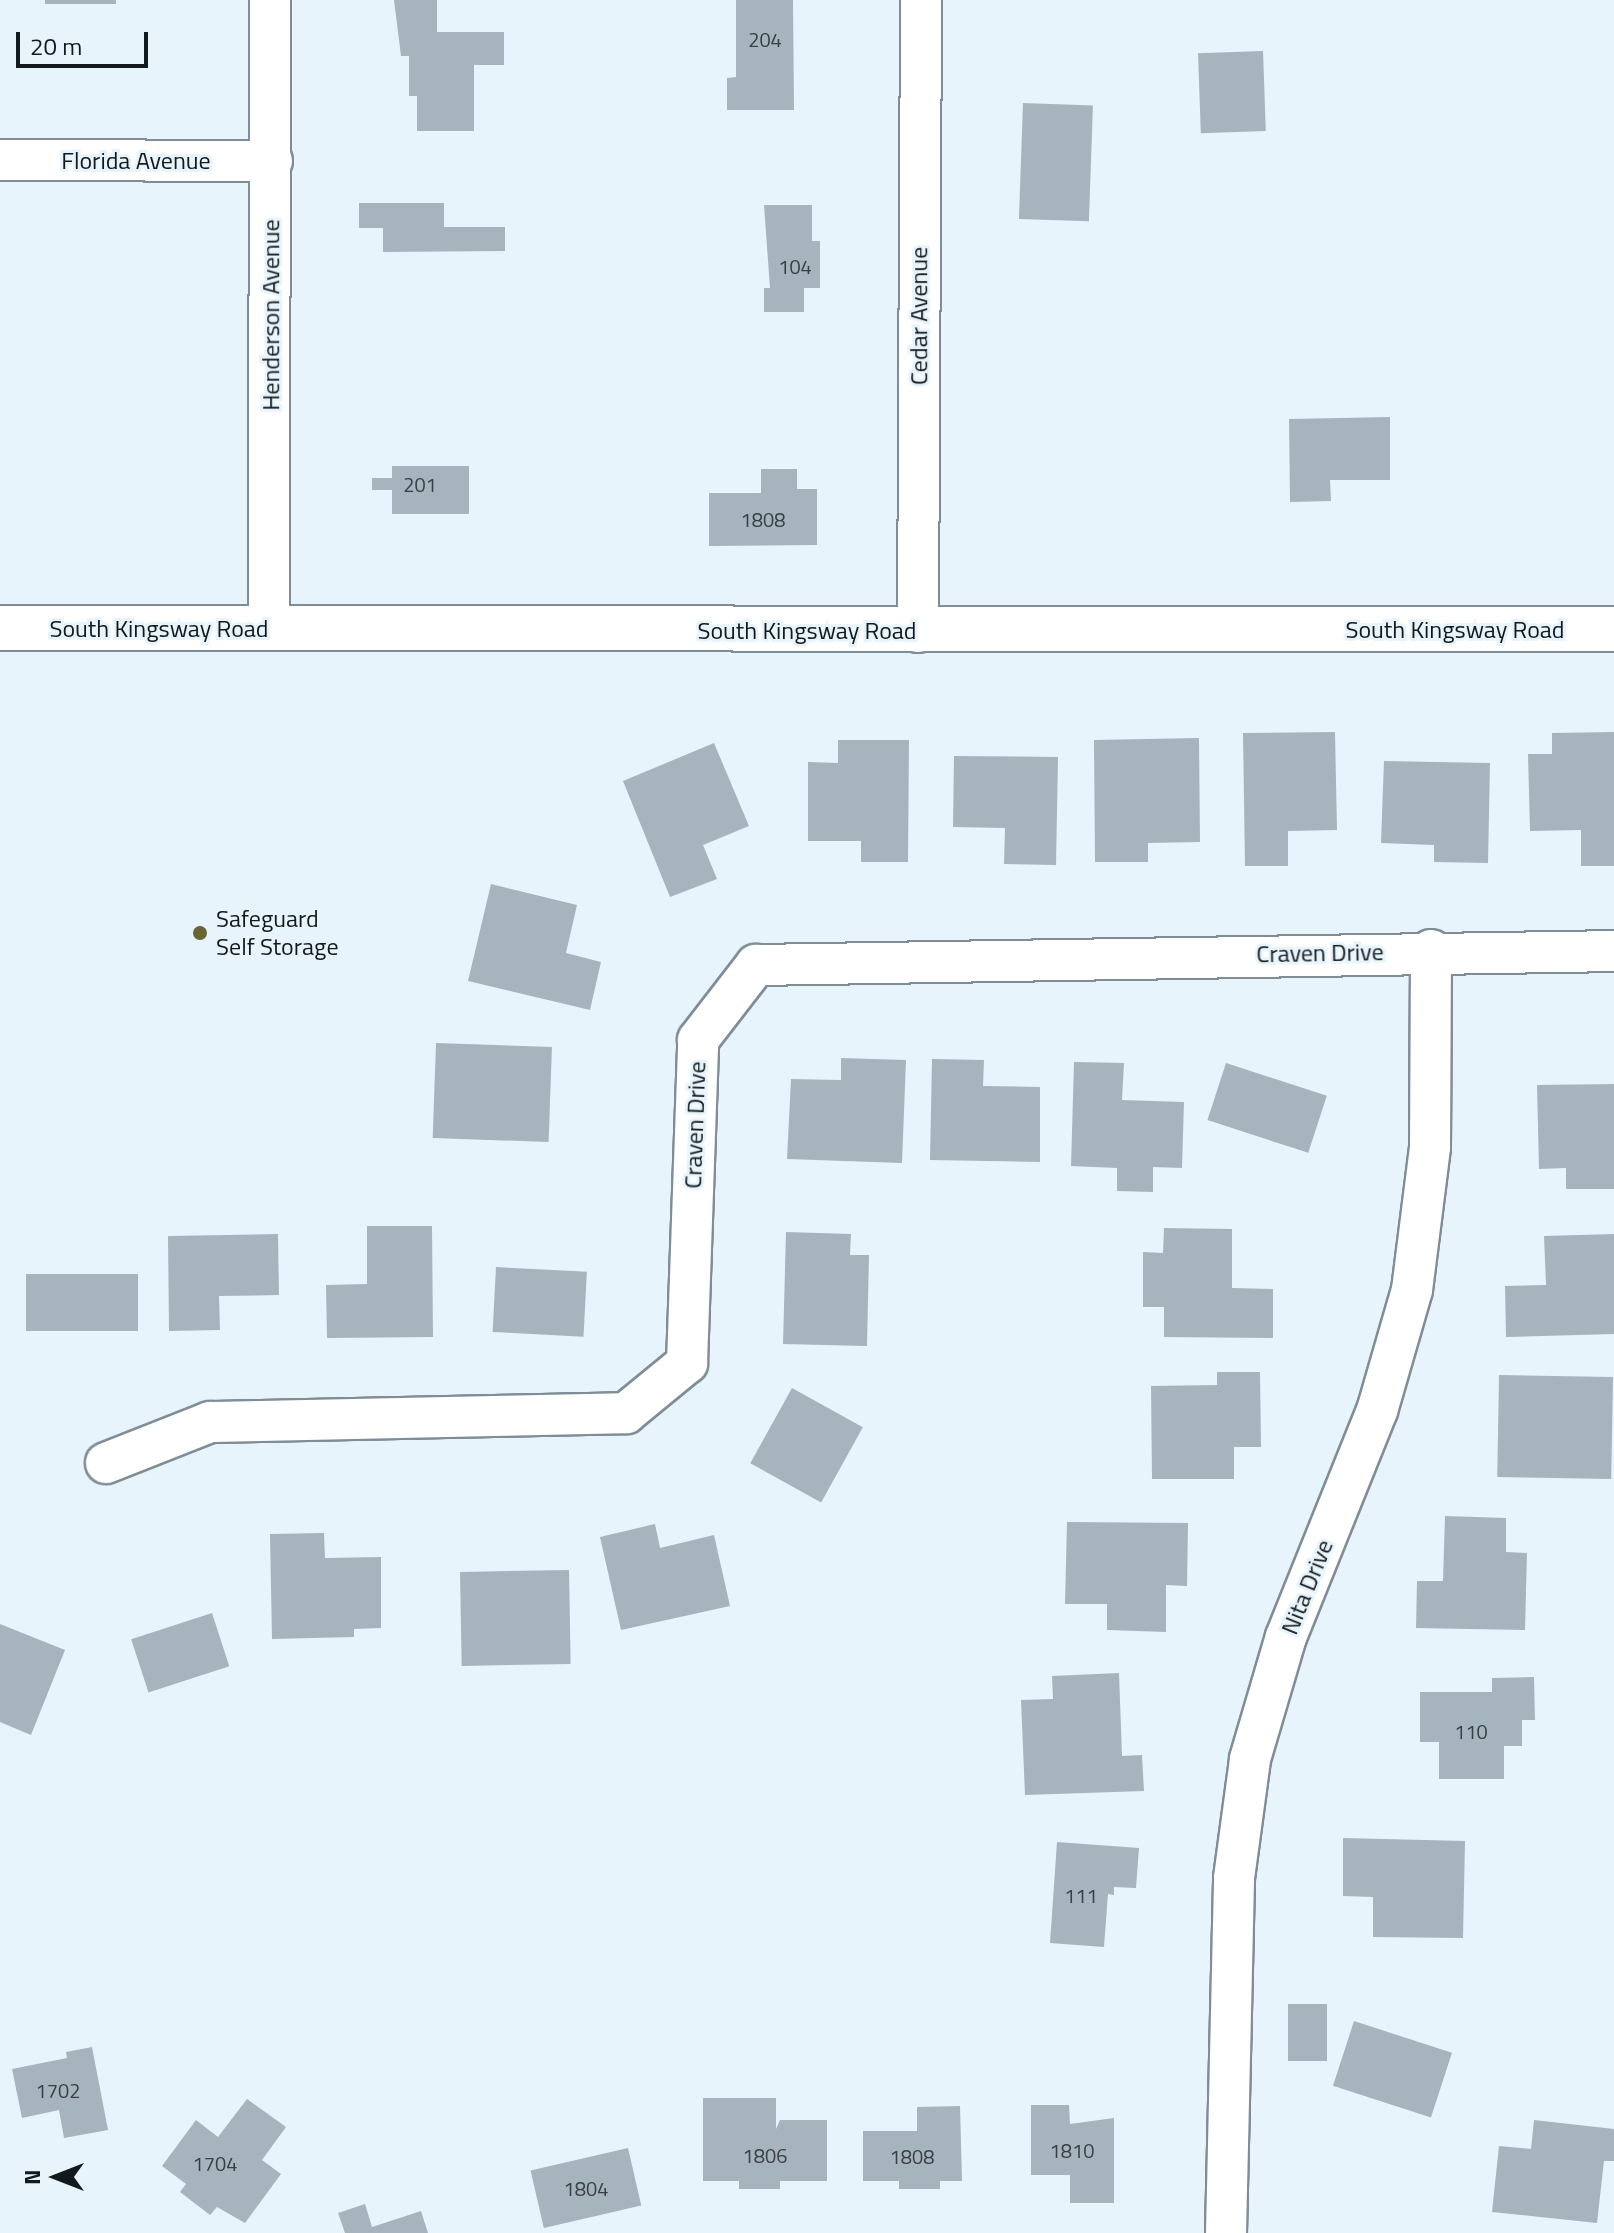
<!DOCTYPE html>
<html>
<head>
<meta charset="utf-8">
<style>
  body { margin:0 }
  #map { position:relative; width:1614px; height:2233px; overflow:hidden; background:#e8f4fc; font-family:"Titillium Web",sans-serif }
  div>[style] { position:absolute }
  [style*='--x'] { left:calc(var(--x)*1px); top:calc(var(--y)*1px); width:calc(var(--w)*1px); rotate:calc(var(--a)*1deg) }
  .building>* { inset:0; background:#a6b4be; transform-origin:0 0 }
  .roads { filter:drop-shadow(2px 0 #7f8d97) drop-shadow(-2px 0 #7f8d97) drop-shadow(0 2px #7f8d97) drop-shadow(0 -2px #7f8d97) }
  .street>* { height:40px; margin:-20px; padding:0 20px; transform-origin:20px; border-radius:20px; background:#fff }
  .secondary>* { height:44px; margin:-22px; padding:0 22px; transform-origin:22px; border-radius:22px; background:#fff }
  .dots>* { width:22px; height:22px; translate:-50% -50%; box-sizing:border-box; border:4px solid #e8f4fc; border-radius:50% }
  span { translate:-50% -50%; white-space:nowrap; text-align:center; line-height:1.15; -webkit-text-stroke:6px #e8f4fc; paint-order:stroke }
  .number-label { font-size:20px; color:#383f44 }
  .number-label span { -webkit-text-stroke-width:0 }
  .street-label { font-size:24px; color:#13181c }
  .poi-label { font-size:24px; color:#13181c }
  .left { translate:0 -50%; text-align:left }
  .north { position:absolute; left:16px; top:2137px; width:80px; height:80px; -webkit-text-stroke:6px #e8f4fc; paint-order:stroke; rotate:270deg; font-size:22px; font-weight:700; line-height:32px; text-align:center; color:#13181c }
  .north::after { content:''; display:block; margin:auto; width:28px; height:36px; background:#13181c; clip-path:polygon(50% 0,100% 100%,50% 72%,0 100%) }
  .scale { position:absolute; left:16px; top:32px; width:132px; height:36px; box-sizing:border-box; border:4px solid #13181c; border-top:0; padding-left:10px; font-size:24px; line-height:28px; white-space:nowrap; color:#13181c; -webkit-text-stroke:6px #e8f4fc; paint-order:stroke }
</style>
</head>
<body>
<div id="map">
  <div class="building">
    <div style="left:45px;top:0;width:71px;height:4px"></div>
    <div style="clip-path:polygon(394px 0,437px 0,437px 32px,504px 32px,504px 65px,474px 65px,474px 131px,417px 131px,417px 96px,409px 96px,409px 56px,401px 56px)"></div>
    <div style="clip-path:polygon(736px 0,793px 0,794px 110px,727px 110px,727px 78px,736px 77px)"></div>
    <div style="left:1263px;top:51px;width:80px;height:65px;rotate:88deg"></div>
    <div style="left:1023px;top:103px;width:70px;height:116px;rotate:2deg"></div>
    <div style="clip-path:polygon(359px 203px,444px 203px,444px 227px,505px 227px,505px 251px,383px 252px,383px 228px,359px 228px)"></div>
    <div style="clip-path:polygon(764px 205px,812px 205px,812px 241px,820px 241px,820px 288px,804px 288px,804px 312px,764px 312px,764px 288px,770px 288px)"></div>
    <div style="clip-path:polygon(1390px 417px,1390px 480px,1330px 480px,1331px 501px,1290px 502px,1289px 419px)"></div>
    <div style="clip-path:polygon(392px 466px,469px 466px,469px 514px,392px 514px,392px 490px,372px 490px,372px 478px,392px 478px)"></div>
    <div style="clip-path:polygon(761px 469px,797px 469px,797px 489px,817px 489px,817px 545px,709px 546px,709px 493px,761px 493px)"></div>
    <div style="clip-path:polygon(1335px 732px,1337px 830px,1288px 831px,1288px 866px,1245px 866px,1243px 733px)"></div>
    <div style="clip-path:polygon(1614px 732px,1614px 866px,1581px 866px,1581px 830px,1530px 831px,1528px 754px,1552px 754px,1552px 733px)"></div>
    <div style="clip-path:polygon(1199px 738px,1200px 842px,1148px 843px,1148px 862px,1095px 862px,1094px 740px)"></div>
    <div style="clip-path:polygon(838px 740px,909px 740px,908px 862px,861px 862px,861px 841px,808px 841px,808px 762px,838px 763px)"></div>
    <div style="clip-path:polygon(714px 743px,749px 826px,703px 845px,717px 879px,670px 897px,623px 781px)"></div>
    <div style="clip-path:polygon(954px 756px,1058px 757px,1056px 865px,1004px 864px,1005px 828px,953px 827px)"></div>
    <div style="clip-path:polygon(1384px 761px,1490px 763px,1488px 863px,1434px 862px,1434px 845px,1381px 843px)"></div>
    <div style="clip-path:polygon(491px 884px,577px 905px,566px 953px,601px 962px,590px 1010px,468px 981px)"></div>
    <div style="left:436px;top:1043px;width:116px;height:95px;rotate:2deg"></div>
    <div style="clip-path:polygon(841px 1058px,906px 1060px,902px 1163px,787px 1159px,791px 1079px,841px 1080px)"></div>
    <div style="clip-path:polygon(932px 1059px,984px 1060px,983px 1086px,1040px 1087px,1040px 1162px,930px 1160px)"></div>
    <div style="clip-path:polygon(1074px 1062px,1124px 1063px,1122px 1100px,1184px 1102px,1182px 1168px,1153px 1167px,1153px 1192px,1117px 1191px,1117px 1168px,1071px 1166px)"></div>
    <div style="left:1226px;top:1063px;width:106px;height:60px;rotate:18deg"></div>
    <div style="clip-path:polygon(1614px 1084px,1614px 1189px,1566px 1189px,1566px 1168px,1539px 1169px,1537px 1085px)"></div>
    <div style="clip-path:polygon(367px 1226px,432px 1226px,433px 1337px,327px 1338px,326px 1285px,367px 1284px)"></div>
    <div style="clip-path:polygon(1164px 1228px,1232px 1229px,1232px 1288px,1273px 1289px,1273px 1338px,1164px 1337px,1164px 1307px,1143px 1307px,1143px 1252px,1163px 1253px)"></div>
    <div style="clip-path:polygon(786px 1232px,851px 1234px,850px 1255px,869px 1255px,867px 1346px,783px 1344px)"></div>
    <div style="clip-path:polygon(278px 1234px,279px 1295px,219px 1296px,220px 1330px,169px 1331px,168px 1236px)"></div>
    <div style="clip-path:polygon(1614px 1234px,1614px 1334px,1506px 1337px,1505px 1286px,1546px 1285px,1544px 1236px)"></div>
    <div style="left:496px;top:1267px;width:91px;height:65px;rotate:3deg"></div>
    <div style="left:138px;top:1274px;width:57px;height:112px;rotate:90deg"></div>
    <div style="clip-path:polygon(1217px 1372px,1260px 1372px,1261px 1447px,1234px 1447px,1234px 1479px,1152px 1479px,1151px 1386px,1217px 1385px)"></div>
    <div style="left:1499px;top:1375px;width:114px;height:102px;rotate:1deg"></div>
    <div style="left:792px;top:1388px;width:81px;height:86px;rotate:29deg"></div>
    <div style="clip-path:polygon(1445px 1516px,1506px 1518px,1506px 1552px,1527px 1553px,1525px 1630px,1416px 1628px,1417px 1581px,1443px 1581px)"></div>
    <div style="clip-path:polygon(1067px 1522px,1188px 1523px,1187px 1586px,1166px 1585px,1166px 1632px,1107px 1630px,1107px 1604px,1065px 1604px)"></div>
    <div style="clip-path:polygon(655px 1524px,660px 1548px,714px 1535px,730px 1606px,621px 1630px,600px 1537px)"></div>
    <div style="clip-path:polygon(324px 1533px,325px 1558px,381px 1557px,381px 1628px,354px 1629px,354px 1637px,272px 1639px,270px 1534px)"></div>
    <div style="left:569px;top:1570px;width:94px;height:109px;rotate:89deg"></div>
    <div style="left:212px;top:1613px;width:56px;height:85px;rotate:72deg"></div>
    <div style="clip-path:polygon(0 1624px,65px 1650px,31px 1735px,0 1722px)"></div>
    <div style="clip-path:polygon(1119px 1673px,1122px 1756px,1142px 1755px,1144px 1791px,1025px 1795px,1021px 1700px,1053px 1699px,1052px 1676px)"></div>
    <div style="clip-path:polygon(1534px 1677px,1535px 1720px,1522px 1720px,1522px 1746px,1504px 1746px,1504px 1779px,1439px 1779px,1439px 1742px,1420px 1742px,1420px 1692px,1492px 1692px,1492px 1678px)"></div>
    <div style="clip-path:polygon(1343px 1838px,1465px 1841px,1463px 1938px,1373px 1937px,1373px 1897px,1343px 1896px)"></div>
    <div style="clip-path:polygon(1057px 1842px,1139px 1848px,1136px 1888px,1114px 1887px,1114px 1895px,1108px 1894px,1104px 1947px,1050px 1943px)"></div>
    <div style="left:1288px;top:2004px;width:39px;height:57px"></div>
    <div style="left:1354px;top:2021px;width:103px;height:68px;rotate:18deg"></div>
    <div style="clip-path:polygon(92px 2047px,108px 2130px,64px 2138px,59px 2110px,22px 2118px,12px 2069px,67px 2058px,66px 2052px)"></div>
    <div style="clip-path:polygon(703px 2098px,776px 2098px,776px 2129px,780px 2120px,827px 2120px,827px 2181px,780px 2181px,780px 2189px,739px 2189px,739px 2181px,703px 2181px)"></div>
    <div style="clip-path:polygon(247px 2099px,286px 2127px,262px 2160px,281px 2174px,245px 2223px,217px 2207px,210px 2215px,180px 2192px,186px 2184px,162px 2166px,196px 2120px,218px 2137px)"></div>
    <div style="clip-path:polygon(1031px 2105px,1069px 2105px,1070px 2124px,1114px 2118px,1114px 2203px,1070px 2203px,1070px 2175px,1031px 2175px)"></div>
    <div style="clip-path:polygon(960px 2106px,962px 2181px,940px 2181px,940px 2189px,899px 2189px,899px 2181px,863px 2181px,863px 2131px,917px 2131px,917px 2107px)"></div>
    <div style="clip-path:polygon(1534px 2120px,1614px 2129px,1614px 2161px,1604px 2161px,1597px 2223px,1492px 2212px,1499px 2146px,1531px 2149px)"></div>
    <div style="left:628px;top:2148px;width:59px;height:100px;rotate:77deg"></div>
    <div style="clip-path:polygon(365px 2204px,372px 2227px,421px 2211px,428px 2233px,345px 2233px,338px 2213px)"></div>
  </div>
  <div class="roads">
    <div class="street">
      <div style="--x:0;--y:160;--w:272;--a:0.2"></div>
      <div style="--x:269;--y:629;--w:629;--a:-89.91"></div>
      <div style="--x:918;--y:632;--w:632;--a:-89.73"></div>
      <div style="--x:106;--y:1463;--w:112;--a:-21.5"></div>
      <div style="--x:210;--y:1422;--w:416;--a:-1.2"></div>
      <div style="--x:626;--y:1413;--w:79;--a:-39.3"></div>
      <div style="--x:687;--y:1363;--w:323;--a:-88"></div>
      <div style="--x:698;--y:1040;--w:95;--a:-52.3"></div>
      <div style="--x:756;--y:965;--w:858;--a:-0.93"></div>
      <div style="--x:1226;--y:2233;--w:355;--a:-88.7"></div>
      <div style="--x:1234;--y:1878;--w:120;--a:-82.3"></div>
      <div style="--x:1250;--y:1759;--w:127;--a:-73.6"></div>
      <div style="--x:1286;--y:1637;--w:244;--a:-68.1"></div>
      <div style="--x:1377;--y:1411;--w:126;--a:-73.9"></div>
      <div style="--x:1412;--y:1290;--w:144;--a:-82.8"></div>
      <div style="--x:1430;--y:1147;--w:197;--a:-89.7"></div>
    </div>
    <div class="secondary">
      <div style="--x:0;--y:628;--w:1614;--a:0.04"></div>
    </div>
  </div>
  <div class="dots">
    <div style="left:200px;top:933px;background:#696430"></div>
  </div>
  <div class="number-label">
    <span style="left:765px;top:39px">204</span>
    <span style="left:795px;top:266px">104</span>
    <span style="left:420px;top:484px">201</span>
    <span style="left:763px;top:519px">1808</span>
    <span style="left:1471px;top:1731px">110</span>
    <span style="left:1081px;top:1895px">111</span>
    <span style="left:58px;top:2090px">1702</span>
    <span style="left:1072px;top:2150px">1810</span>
    <span style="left:765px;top:2155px">1806</span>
    <span style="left:912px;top:2156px">1808</span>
    <span style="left:215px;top:2163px">1704</span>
    <span style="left:586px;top:2188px">1804</span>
  </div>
  <div class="street-label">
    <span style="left:136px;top:161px">Florida Avenue</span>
    <span style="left:271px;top:315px;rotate:-90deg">Henderson Avenue</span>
    <span style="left:919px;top:316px;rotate:-90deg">Cedar Avenue</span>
    <span style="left:159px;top:629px">South Kingsway Road</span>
    <span style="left:1455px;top:630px">South Kingsway Road</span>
    <span style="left:807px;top:631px">South Kingsway Road</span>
    <span style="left:1320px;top:953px;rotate:-1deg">Craven Drive</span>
    <span style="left:695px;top:1125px;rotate:-88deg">Craven Drive</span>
    <span style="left:1307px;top:1587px;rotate:-68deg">Nita Drive</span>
  </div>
  <div class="poi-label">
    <span class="left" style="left:216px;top:933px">Safeguard<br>Self Storage</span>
  </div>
  <div class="north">N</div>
  <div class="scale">20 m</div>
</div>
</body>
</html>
